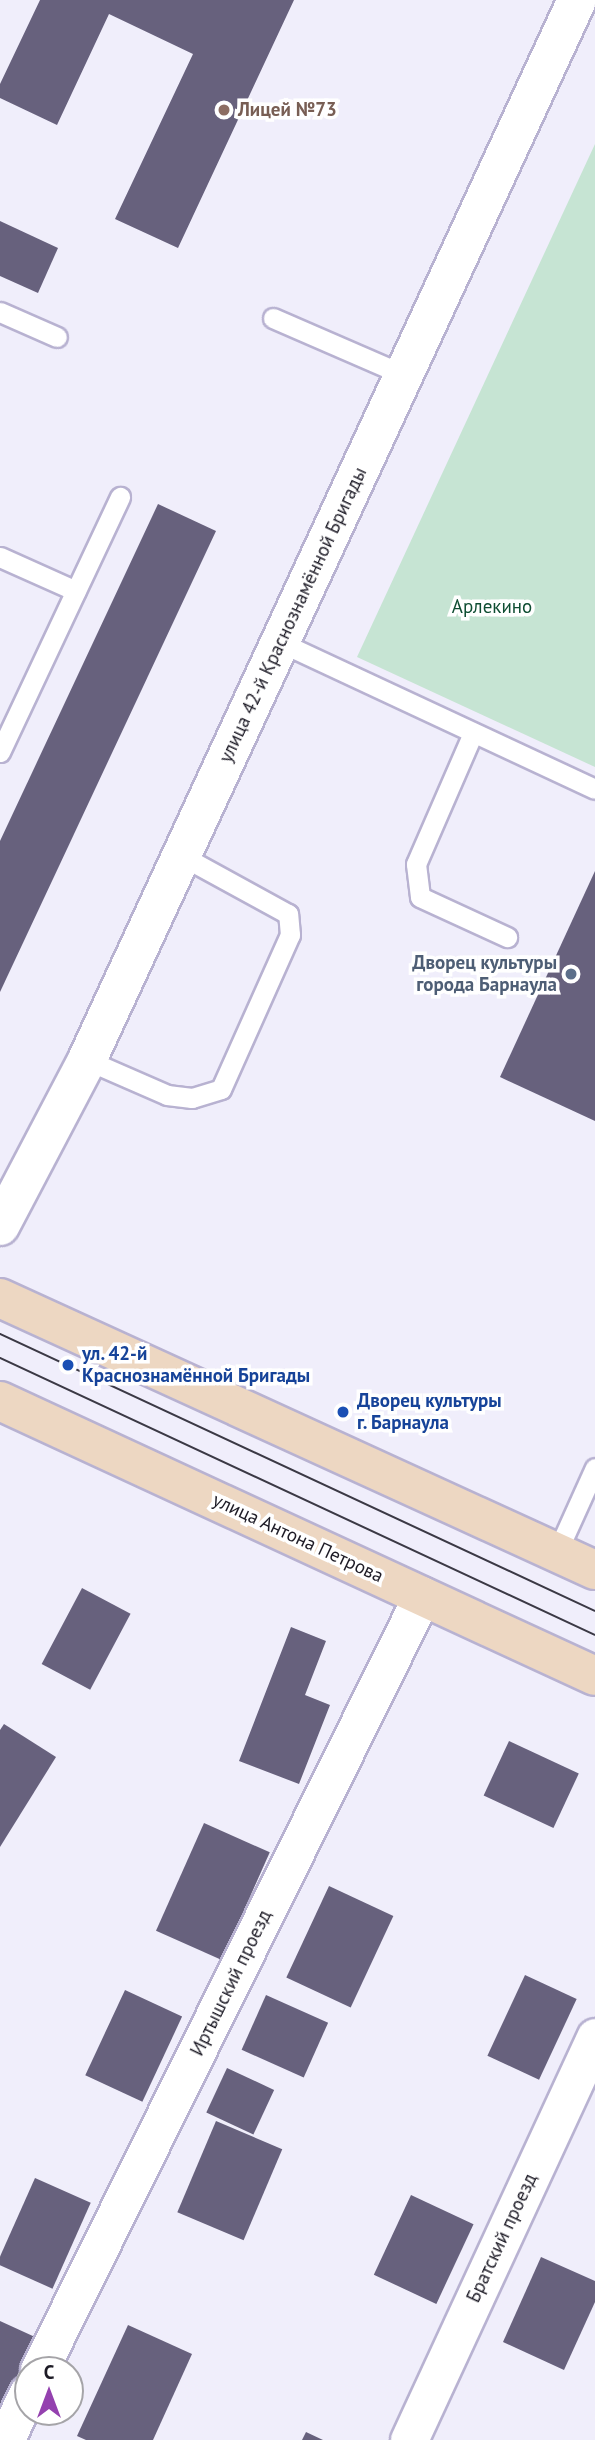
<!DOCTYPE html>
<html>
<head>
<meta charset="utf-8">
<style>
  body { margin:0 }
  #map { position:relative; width:595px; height:2440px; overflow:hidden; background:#f0eefb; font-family:"PT Sans",sans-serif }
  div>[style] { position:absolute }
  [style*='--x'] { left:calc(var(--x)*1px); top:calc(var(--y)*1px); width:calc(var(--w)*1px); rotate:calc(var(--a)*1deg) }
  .green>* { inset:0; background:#c6e4d3 }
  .building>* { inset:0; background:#67617d; transform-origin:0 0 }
  .roads { filter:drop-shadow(2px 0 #b8b2d1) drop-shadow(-2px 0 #b8b2d1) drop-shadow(0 2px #b8b2d1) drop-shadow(0 -2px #b8b2d1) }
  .service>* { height:19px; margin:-9.5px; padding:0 9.5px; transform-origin:9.5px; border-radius:9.5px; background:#fff }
  .minor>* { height:37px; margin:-18.5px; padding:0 18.5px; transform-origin:18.5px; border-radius:18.5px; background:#fff }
  .tertiary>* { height:38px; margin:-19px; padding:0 19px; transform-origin:19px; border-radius:19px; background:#fff }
  .secondary>* { height:38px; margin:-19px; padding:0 19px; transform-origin:19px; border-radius:19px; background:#edd7c2 }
  .tram>* { height:2px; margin:-1px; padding:0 1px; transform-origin:1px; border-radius:1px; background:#3b3945 }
  .dots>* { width:19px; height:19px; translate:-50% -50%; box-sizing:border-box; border:4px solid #fff; border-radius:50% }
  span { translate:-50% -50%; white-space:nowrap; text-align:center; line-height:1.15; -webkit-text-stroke:7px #fff; paint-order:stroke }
  .education-label { font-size:19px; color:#785e54; font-weight:700 }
  .left { translate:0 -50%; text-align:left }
  .park-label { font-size:19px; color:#0e4d32 }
  .street-label { font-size:19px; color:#1d1b26 }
  .service-label { font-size:19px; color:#4e5e75; font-weight:700 }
  .right { translate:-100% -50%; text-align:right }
  .transit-label { font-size:19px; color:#164399; font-weight:700 }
  .north { position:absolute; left:14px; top:2356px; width:70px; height:70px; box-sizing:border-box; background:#fff; border:2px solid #a5a4a8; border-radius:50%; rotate:0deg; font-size:19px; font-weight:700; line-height:28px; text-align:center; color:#1d1b26 }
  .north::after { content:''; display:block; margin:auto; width:24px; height:32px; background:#9441af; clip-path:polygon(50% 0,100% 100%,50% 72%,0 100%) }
</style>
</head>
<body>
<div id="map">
  <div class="green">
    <div style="clip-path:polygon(595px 144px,595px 767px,357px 657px)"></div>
  </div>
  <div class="building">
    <div style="clip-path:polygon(40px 0,294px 0,178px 248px,115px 219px,193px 54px,109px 14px,57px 125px,0 98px,0 84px)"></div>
    <div style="clip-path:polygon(0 221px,58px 248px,38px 293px,0 276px)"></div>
    <div style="clip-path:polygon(158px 504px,216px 531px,0 992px,0 841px)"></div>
    <div style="clip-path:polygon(595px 871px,595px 1121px,500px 1077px)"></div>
    <div style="left:82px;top:1588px;width:55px;height:86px;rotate:28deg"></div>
    <div style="clip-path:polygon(291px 1627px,326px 1641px,305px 1695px,330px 1705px,299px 1784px,239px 1761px)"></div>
    <div style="clip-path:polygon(4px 1724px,56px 1757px,0 1847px,0 1730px)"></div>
    <div style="left:509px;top:1741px;width:77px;height:60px;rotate:25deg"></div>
    <div style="left:204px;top:1823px;width:72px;height:118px;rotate:24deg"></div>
    <div style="left:329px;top:1886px;width:71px;height:101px;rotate:25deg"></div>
    <div style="left:525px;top:1975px;width:57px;height:89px;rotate:25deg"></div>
    <div style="left:125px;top:1990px;width:63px;height:94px;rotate:25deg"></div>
    <div style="left:266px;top:1995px;width:68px;height:60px;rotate:24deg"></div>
    <div style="left:227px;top:2068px;width:52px;height:49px;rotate:25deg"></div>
    <div style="left:216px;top:2121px;width:72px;height:99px;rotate:23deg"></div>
    <div style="left:35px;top:2178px;width:61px;height:94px;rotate:24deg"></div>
    <div style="left:411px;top:2195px;width:69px;height:88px;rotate:25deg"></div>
    <div style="clip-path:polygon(541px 2257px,595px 2281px,595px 2302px,564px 2370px,503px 2342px)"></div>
    <div style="clip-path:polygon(0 2321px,35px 2337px,0 2413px)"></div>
    <div style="clip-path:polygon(128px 2325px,192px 2354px,153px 2440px,86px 2440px,77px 2436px)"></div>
    <div style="clip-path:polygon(306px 2432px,323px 2440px,302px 2440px)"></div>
  </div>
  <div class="roads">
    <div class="service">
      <div style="--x:0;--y:312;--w:62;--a:23.7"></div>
      <div style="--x:273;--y:318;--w:143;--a:23.5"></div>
      <div style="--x:0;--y:557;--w:83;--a:24.1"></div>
      <div style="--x:282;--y:643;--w:345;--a:25"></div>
      <div style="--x:473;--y:733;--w:143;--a:113.5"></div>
      <div style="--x:416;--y:864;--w:33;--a:83"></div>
      <div style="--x:420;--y:897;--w:96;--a:24.7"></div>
      <div style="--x:0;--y:752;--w:282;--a:-64.8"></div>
      <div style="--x:87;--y:1060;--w:87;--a:23.6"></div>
      <div style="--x:167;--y:1095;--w:25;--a:7"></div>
      <div style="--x:192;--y:1098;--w:30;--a:-17"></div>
      <div style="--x:221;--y:1089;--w:169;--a:-65.9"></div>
      <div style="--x:290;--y:935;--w:21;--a:-95"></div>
      <div style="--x:288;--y:914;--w:121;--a:-151.3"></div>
      <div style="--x:557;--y:1552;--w:92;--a:-65.7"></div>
    </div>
    <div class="minor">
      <div style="--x:39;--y:2370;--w:864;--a:-63.67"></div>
      <div style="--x:5;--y:2440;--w:52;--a:-63.9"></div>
      <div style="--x:409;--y:2440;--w:444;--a:-65.2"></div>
    </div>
    <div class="tertiary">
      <div style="--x:0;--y:1226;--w:187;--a:-62.3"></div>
      <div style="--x:87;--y:1060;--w:1168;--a:-65.19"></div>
    </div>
    <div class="secondary">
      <div style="--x:0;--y:1298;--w:654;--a:24.57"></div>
      <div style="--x:0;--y:1401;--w:655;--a:24.81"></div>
    </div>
  </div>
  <div class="tram">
    <div style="--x:0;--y:1334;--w:656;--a:24.96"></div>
    <div style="--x:0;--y:1358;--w:656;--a:24.96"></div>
  </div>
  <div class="dots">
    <div style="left:224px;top:110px;background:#8d6e63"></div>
    <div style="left:571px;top:974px;background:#5c6f8a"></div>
    <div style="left:68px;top:1365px;background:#1a4fb4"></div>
    <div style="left:343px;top:1412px;background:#1a4fb4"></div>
  </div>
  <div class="education-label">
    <span class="left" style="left:238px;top:110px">Лицей №73</span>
  </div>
  <div class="park-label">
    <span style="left:492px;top:607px">Арлекино</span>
  </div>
  <div class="street-label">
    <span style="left:293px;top:615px;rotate:-65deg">улица 42-й Краснознамённой Бригады</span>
    <span style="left:298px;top:1538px;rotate:25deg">улица Антона Петрова</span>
    <span style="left:231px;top:1983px;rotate:-64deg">Иртышский проезд</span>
    <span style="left:502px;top:2238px;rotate:-65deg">Братский проезд</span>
  </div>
  <div class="service-label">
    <span class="right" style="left:557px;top:974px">Дворец культуры<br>города Барнаула</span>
  </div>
  <div class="transit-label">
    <span class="left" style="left:82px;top:1365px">ул. 42-й<br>Краснознамённой Бригады</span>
    <span class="left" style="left:357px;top:1412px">Дворец культуры<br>г. Барнаула</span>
  </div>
  <div class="north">С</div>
</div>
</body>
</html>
